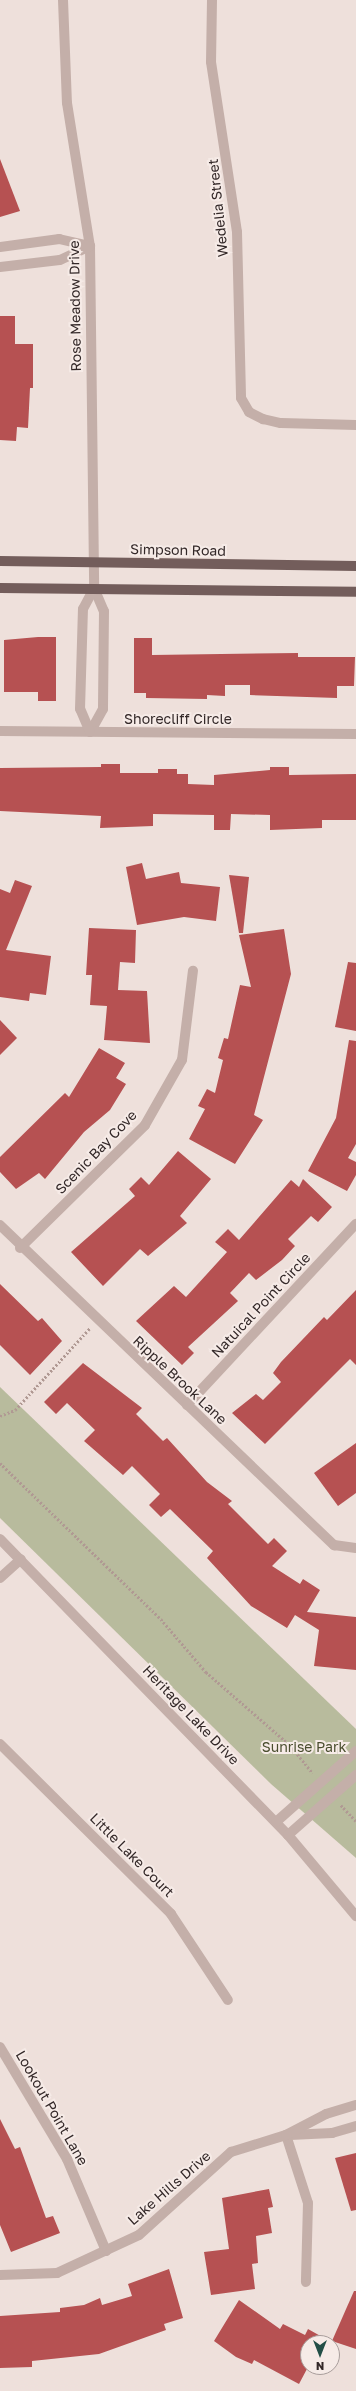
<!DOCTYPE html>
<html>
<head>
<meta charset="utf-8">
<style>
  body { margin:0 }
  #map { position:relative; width:356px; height:2391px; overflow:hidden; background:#eee0db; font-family:"Golos Text",sans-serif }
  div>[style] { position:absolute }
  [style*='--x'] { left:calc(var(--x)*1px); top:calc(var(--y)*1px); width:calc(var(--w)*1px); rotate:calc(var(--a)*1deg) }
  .green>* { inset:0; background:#b8bb9d }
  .building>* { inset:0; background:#b65152 }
  .path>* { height:2.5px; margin-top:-1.25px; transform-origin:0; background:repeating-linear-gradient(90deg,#b09993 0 2px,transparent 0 4px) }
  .minor>* { height:10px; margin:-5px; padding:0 5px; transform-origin:5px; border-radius:5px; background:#c4afa9 }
  .major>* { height:10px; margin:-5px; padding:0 5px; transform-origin:5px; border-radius:5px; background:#735d5b }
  span { translate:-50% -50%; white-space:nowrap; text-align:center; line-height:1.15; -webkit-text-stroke:4px #f6ebe7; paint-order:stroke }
  .street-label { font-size:14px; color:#332828 }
  .park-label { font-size:14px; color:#4a4e2f }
  .north { position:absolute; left:300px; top:2335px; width:40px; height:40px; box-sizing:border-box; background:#f6ebe7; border:1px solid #a89d9b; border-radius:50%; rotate:180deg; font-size:11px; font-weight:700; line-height:16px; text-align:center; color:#332828 }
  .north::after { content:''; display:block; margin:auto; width:14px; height:18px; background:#234f47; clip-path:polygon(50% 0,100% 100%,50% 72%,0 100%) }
</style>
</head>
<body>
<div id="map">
  <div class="green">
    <div style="clip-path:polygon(0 1387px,356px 1729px,356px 1858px,271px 1784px,0 1518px)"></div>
  </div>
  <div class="building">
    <div style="clip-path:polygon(0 159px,20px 211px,0 217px)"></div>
    <div style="clip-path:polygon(0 316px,15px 316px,15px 344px,33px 344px,33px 388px,30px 388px,28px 428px,17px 427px,16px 441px,0 440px)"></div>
    <div style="clip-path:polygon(38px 637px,56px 637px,56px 701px,38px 701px,38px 692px,4px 692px,4px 640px)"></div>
    <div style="clip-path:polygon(134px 638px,152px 638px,152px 655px,298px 653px,298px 657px,355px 657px,354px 686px,337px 686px,337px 698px,250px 695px,250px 685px,225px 685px,225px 696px,207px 695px,207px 699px,146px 698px,146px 693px,134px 693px)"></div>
    <div style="clip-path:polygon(101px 764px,120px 764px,120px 773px,158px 773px,158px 769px,177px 769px,177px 774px,188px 774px,188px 784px,214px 785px,214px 775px,270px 770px,270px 767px,289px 767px,289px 775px,356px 774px,356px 820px,322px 820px,322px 828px,270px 830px,270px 815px,231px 814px,230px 830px,214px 830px,214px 815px,153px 814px,153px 826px,100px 828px,101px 816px,0 811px,0 768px,101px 767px)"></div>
    <div style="clip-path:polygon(142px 863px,146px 879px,179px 872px,181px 883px,220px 887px,216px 921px,184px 917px,137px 925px,126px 867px)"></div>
    <div style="clip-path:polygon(229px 875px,249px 877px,243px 933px,239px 933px)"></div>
    <div style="clip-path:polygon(15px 880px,32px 886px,6px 950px,51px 956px,46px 995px,30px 993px,29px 1001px,0 997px,0 889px,10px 893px)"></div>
    <div style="clip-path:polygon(89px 928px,136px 930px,135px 963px,120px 962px,118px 990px,147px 991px,150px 1043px,104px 1040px,107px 1006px,90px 1005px,92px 975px,86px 975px)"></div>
    <div style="clip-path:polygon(284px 929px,291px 974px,254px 1115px,263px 1120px,235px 1164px,189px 1139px,205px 1109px,198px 1106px,207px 1089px,215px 1093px,223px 1060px,218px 1058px,224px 1038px,228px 1039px,240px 985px,251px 987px,239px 935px)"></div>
    <div style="clip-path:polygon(348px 962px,356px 963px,356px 1031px,335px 1027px)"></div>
    <div style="clip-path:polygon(0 1020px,17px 1038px,0 1055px)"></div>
    <div style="clip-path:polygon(349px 1040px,356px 1041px,356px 1144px,348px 1158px,356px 1162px,356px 1175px,347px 1191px,308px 1171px,336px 1118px)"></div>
    <div style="clip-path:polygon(99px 1048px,125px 1063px,116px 1078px,126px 1084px,110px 1110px,84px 1132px,45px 1179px,39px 1173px,16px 1189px,0 1172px,0 1157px,65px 1093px,69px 1097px)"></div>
    <div style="clip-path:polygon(178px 1151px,211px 1179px,180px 1216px,187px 1223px,148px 1256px,140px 1249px,103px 1286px,71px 1252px,135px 1196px,129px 1189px,141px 1177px,149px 1185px)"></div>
    <div style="clip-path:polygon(303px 1179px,332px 1207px,318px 1222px,311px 1216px,288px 1239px,295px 1246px,282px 1260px,256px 1280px,249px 1273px,230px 1293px,238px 1301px,188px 1347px,194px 1353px,182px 1365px,136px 1321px,174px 1286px,186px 1297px,227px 1252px,215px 1242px,228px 1229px,239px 1240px,291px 1180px,299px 1187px)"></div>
    <div style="clip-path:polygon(0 1284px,38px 1321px,42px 1318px,62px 1341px,30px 1375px,0 1345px)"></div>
    <div style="clip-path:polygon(356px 1290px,356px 1365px,350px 1359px,265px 1444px,232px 1413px,256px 1394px,263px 1400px,281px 1382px,273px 1373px,281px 1362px,324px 1317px,327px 1320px)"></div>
    <div style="clip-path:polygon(83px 1363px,142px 1408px,136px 1414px,163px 1441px,167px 1438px,207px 1482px,232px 1501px,228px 1504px,268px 1544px,274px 1538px,287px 1551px,272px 1566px,300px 1584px,303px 1579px,320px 1590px,307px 1612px,356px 1617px,356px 1670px,314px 1666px,319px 1630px,295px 1615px,287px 1628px,251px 1606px,207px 1558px,213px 1551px,170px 1509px,161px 1517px,149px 1505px,160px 1494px,132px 1466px,123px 1475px,84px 1441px,95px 1430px,67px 1403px,56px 1414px,44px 1402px)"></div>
    <div style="clip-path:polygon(356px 1443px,356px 1493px,338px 1506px,314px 1473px)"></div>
    <div style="clip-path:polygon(0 2119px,15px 2149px,20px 2147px,46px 2218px,53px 2216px,60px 2233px,11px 2252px,0 2225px)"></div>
    <div style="clip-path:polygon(356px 2153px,356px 2210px,351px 2211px,335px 2158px)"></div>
    <div style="clip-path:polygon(269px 2189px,273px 2207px,268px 2208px,272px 2233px,256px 2236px,258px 2263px,252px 2264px,255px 2289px,211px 2295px,204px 2252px,229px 2249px,222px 2198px)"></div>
    <div style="clip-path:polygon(169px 2269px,183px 2318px,164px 2324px,166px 2330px,99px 2354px,32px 2361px,32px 2367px,0 2368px,0 2316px,60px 2312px,60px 2308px,84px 2305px,100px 2298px,102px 2305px,132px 2296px,128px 2284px)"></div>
    <div style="clip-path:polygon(354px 2291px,356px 2291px,356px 2349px,332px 2341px)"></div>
    <div style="clip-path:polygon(239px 2300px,280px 2329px,283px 2324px,305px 2335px,308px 2329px,324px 2338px,322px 2343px,308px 2343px,308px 2367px,299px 2384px,254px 2360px,252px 2364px,236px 2357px,214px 2341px)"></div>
  </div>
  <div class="path">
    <div style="--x:0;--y:1416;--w:16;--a:-22"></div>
    <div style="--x:15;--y:1410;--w:111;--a:-47.6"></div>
    <div style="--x:0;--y:1463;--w:224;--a:44.1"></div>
    <div style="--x:161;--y:1619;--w:70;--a:49.7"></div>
    <div style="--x:206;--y:1672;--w:111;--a:41"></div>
    <div style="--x:290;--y:1745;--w:36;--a:51"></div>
    <div style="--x:341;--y:1805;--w:22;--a:47"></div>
  </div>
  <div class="minor">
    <div style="--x:63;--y:0;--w:103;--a:87.8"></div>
    <div style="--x:67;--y:103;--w:145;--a:80.9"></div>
    <div style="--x:90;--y:246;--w:342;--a:89.3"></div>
    <div style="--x:94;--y:588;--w:25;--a:67"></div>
    <div style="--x:104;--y:611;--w:98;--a:90.6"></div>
    <div style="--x:103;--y:709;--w:26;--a:119"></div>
    <div style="--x:212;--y:0;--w:62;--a:90.9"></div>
    <div style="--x:211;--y:62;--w:172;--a:81.3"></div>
    <div style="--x:237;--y:232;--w:166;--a:88.6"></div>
    <div style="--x:241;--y:398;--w:16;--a:60"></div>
    <div style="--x:249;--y:412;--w:16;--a:27"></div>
    <div style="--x:263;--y:419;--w:18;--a:13"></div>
    <div style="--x:281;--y:423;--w:75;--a:1.5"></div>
    <div style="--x:0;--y:247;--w:60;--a:-7.7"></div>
    <div style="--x:59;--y:239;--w:32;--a:13"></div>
    <div style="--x:0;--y:267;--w:60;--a:-6.7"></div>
    <div style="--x:60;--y:260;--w:33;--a:-25"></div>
    <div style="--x:0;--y:731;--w:356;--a:0.5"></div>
    <div style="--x:90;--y:732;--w:25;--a:-113"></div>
    <div style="--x:80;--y:709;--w:100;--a:-88.3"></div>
    <div style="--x:83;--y:609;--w:24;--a:-62"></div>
    <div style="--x:0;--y:1225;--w:463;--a:43.8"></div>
    <div style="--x:334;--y:1545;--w:22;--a:8"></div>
    <div style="--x:20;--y:1248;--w:175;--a:-44.5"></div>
    <div style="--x:145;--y:1125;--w:75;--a:-60.4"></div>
    <div style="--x:182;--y:1060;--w:90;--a:-83"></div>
    <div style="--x:187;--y:1405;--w:248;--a:-47"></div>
    <div style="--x:0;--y:1539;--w:413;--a:45.8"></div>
    <div style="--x:288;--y:1835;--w:106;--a:50"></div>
    <div style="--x:0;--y:1578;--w:28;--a:-42"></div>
    <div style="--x:0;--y:1744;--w:241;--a:44.8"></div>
    <div style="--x:171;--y:1914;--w:103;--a:56.5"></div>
    <div style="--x:276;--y:1822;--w:107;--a:-41.6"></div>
    <div style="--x:288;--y:1835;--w:91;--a:-41.4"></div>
    <div style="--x:0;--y:2047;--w:131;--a:59.1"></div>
    <div style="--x:67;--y:2159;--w:100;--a:67"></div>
    <div style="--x:286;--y:2135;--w:71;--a:72.1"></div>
    <div style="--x:308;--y:2203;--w:79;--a:91.5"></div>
    <div style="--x:290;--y:2135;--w:42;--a:-2.7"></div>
    <div style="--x:332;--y:2133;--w:25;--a:-16"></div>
    <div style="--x:0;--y:2275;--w:57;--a:-2"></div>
    <div style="--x:57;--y:2273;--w:90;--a:-24.9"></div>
    <div style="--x:139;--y:2235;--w:124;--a:-42.1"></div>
    <div style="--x:231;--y:2152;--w:58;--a:-17.2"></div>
    <div style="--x:286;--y:2135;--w:45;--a:-27.7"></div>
    <div style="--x:326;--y:2114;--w:31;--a:-17"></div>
  </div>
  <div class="major">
    <div style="--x:0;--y:561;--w:356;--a:0.8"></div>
    <div style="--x:0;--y:588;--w:356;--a:0.6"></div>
  </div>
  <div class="street-label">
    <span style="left:218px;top:208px;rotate:-96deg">Wedelia Street</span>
    <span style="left:75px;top:306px;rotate:-91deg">Rose Meadow Drive</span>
    <span style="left:178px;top:550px;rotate:1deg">Simpson Road</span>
    <span style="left:178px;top:719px">Shorecliff Circle</span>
    <span style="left:96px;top:1152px;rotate:-46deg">Scenic Bay Cove</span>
    <span style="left:261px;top:1305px;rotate:-47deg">Natuical Point Circle</span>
    <span style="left:180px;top:1380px;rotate:43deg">Ripple Brook Lane</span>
    <span style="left:191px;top:1715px;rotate:46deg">Heritage Lake Drive</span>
    <span style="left:132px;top:1855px;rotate:45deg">Little Lake Court</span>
    <span style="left:52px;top:2108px;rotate:60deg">Lookout Point Lane</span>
    <span style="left:169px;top:2188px;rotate:-41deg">Lake Hills Drive</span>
  </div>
  <div class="park-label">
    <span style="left:304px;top:1747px">Sunrise Park</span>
  </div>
  <div class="north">N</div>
</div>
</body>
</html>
